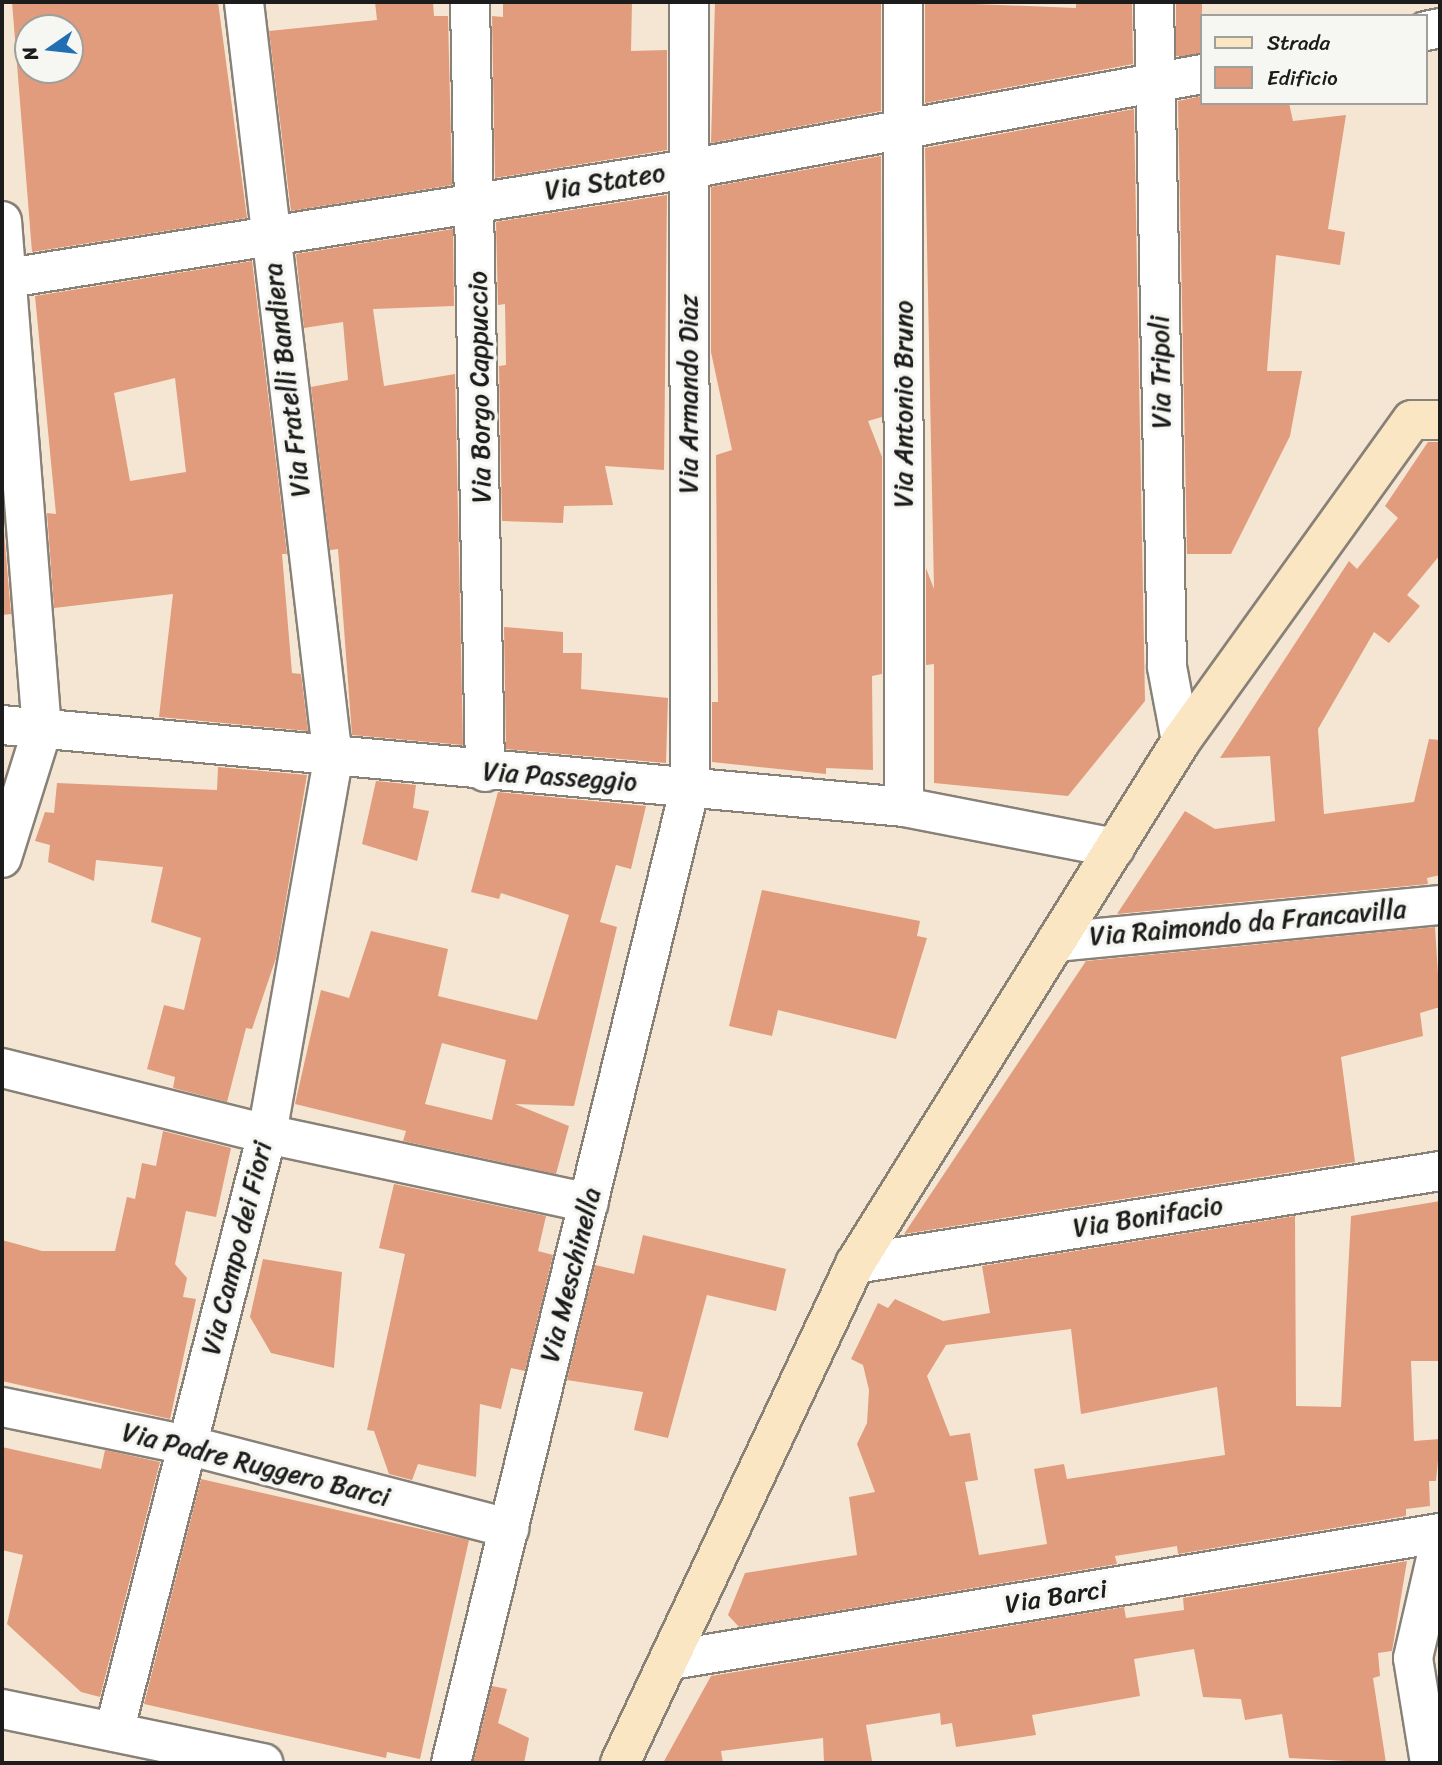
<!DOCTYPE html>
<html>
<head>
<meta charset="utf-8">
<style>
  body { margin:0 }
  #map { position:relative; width:1442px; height:1765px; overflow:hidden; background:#f5e6d3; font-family:Sriracha,sans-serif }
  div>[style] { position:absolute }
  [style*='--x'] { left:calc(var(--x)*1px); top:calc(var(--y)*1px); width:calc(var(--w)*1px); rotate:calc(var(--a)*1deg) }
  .building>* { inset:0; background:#e09c7c; transform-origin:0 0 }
  .roads { filter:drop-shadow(2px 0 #888178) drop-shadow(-2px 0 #888178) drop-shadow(0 2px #888178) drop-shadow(0 -2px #888178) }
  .street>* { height:38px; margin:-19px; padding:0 19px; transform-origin:19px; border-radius:19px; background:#fff }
  .secondary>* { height:38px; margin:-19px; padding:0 19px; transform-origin:19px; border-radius:19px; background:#fbe6c4 }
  span { translate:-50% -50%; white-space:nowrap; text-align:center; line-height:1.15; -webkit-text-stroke:7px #f6f6f2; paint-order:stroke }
  .street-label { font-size:26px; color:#1c1c1c }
  .frame { position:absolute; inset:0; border:4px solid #1c1c1c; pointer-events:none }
  .legend { position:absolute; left:1200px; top:14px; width:228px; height:91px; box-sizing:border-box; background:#f6f6f2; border:2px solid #9f9f9c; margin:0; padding:9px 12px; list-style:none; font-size:21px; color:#1c1c1c }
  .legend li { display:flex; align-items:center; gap:14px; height:35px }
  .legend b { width:35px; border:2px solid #9f9f9c }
  .north { position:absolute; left:14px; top:14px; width:70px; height:70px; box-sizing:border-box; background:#f6f6f2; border:2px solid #9f9f9c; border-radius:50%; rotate:256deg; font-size:19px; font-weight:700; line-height:28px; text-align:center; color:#1c1c1c }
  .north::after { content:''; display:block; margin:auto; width:24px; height:32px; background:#1f6fb2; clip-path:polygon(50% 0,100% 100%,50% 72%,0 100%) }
</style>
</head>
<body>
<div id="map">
  <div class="building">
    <div style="clip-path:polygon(evenodd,12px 2px,218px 2px,247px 218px,32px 252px,12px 2px,28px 28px,70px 28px,70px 70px,28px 70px,28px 28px)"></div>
    <div style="clip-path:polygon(375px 2px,433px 2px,434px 16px,448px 16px,452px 185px,291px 211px,269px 31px,377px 20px)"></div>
    <div style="clip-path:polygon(503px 2px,632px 2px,631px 51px,667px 50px,667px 150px,495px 178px,492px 16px,503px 17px)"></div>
    <div style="clip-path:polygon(715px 2px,881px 2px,881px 111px,711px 143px)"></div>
    <div style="clip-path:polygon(925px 2px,1076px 8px,1076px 2px,1132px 2px,1133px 64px,925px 103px)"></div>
    <div style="left:1176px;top:2px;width:26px;height:54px"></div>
    <div style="clip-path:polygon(1202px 96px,1202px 103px,1289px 103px,1293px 121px,1346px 115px,1328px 229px,1345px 232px,1340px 265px,1276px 255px,1267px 371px,1302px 371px,1290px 436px,1231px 554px,1187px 554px,1178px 101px)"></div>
    <div style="clip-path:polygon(1134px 109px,1145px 701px,1068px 796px,934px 783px,934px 664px,926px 665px,926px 568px,934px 589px,925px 148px)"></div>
    <div style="clip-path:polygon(881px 156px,882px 417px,868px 421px,882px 457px,882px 674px,872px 676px,873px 770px,826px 768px,826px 774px,712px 762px,712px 702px,718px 702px,716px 455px,732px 450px,711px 352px,711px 187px)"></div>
    <div style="clip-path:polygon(667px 195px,664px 470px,605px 466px,613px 505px,564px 506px,563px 523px,502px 521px,499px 366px,506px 365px,505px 304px,498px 305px,496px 222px)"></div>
    <div style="clip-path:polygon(453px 229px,454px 306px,373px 309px,384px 386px,455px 374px,463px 745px,352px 735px,338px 549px,330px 550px,311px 387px,348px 380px,343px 322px,304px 328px,296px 254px)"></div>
    <div style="clip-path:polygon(evenodd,252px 261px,287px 554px,282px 554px,292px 673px,301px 674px,308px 731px,159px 717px,173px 594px,54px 608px,47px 513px,56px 514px,35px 296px,252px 261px,175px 378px,186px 472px,130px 481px,114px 393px,175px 378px)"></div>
    <div style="clip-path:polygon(1428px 442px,1440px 442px,1440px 555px,1407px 595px,1420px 606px,1389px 643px,1374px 632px,1318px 729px,1324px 814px,1414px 802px,1429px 739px,1440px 740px,1440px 875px,1427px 878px,1428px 884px,1117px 914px,1185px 811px,1215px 829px,1275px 821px,1270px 756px,1220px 758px,1349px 561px,1357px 569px,1398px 518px,1385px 506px)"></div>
    <div style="clip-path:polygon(2px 508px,11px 614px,2px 615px)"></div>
    <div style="clip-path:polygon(504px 627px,563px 632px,563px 653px,582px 653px,581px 689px,668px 698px,666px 763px,506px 749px)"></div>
    <div style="clip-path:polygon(218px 767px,307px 775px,276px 958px,252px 1029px,246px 1028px,227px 1102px,173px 1088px,175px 1077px,147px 1069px,164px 1005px,184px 1010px,201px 938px,151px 922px,163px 867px,96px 860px,94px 881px,48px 862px,50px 845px,35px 841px,45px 812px,54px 813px,57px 783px,217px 790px)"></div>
    <div style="clip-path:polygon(376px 781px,416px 785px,413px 808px,429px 811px,417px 861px,362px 844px)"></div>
    <div style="clip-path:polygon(evenodd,498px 792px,646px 806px,631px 869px,616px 865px,600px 922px,617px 927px,574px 1106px,515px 1104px,569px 1126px,556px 1174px,403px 1141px,406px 1131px,295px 1104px,321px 990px,349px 998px,371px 931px,448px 949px,438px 996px,537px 1020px,569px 915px,501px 893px,499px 899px,471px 892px,498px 792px,442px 1043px,506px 1060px,492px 1120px,425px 1104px,442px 1043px)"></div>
    <div style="clip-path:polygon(762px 890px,920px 921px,917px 936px,927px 938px,896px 1039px,778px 1010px,772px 1036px,729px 1026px)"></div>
    <div style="clip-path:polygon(1435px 927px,1440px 1007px,1420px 1013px,1423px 1036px,1341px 1057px,1355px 1162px,904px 1234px,1086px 961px)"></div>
    <div style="clip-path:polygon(163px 1131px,231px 1148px,216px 1217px,186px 1211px,175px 1264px,187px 1278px,183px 1297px,196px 1299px,170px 1419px,2px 1381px,2px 1240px,42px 1251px,115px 1251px,127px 1197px,135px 1199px,142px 1163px,156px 1166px)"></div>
    <div style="clip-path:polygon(394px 1184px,546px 1216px,538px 1251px,553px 1255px,525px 1371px,511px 1368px,501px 1409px,480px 1404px,476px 1477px,418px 1464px,412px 1480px,389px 1474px,374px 1431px,367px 1430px,405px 1254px,379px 1248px)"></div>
    <div style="clip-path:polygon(evenodd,1440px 1201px,1440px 1361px,1411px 1361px,1414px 1441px,1440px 1439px,1436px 1481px,1429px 1481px,1430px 1506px,1406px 1509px,1406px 1516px,1178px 1554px,1177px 1546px,1115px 1556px,1117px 1564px,739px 1627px,728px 1615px,745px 1573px,857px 1555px,849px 1497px,875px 1492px,857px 1444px,867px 1423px,869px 1390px,863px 1365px,851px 1359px,878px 1303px,888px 1308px,895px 1299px,943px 1321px,990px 1313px,982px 1266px,1295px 1216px,1296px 1406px,1341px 1407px,1351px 1216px,1440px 1201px,1071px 1329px,1081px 1414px,1217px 1387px,1225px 1455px,1067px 1479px,1064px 1464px,1034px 1469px,1047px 1544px,979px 1555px,965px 1482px,978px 1480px,970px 1433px,950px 1436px,927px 1376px,946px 1345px,1071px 1329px)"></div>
    <div style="clip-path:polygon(643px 1235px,786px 1269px,776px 1311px,707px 1295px,668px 1438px,634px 1430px,643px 1392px,567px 1380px,595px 1265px,634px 1274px)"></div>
    <div style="clip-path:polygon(263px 1259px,342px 1272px,334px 1368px,271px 1353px,250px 1317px)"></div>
    <div style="clip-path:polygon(2px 1447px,101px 1469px,105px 1450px,160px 1462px,100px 1697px,81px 1692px,7px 1624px,23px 1555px,2px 1550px)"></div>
    <div style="clip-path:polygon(201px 1479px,469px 1540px,420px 1759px,387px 1752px,386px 1758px,144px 1704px)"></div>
    <div style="clip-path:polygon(1407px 1561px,1392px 1651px,1378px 1653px,1380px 1676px,1373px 1678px,1386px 1763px,1289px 1758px,1282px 1714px,1245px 1720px,1241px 1699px,1203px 1697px,1194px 1649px,1134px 1659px,1140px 1696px,1032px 1715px,1036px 1735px,956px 1747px,952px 1723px,941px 1725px,940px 1713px,866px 1725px,872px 1761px,824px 1763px,823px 1738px,721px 1751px,723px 1763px,663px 1763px,711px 1676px,1124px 1607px,1126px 1618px,1184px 1610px,1183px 1598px)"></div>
    <div style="clip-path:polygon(492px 1686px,507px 1689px,498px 1723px,529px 1738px,524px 1763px,473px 1763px)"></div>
  </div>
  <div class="roads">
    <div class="street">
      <div style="--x:470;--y:2;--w:770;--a:88.88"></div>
      <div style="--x:903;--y:2;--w:805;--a:89.93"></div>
      <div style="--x:1154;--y:2;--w:665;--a:88.88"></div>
      <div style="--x:1167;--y:667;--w:75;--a:79.3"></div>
      <div style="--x:1426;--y:31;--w:14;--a:-12"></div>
      <div style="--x:2;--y:221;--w:511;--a:85.51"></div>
      <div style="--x:42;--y:730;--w:134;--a:107.4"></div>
      <div style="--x:2;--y:279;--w:696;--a:-9.1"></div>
      <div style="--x:689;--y:169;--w:522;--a:-10.49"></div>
      <div style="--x:2;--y:725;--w:906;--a:5.19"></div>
      <div style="--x:904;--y:807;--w:215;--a:11"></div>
      <div style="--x:1056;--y:942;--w:386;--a:-5.5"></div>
      <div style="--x:2;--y:1068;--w:273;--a:14"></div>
      <div style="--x:267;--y:1134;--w:329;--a:12.1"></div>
      <div style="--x:855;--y:1264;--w:592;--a:-9.03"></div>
      <div style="--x:2;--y:1407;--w:189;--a:11.6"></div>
      <div style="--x:187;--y:1445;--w:333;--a:14.5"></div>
      <div style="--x:671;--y:1660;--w:779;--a:-9.38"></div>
      <div style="--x:2;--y:1709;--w:267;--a:11.7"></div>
      <div style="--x:114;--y:1732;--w:617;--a:-75.65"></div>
      <div style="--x:267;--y:1134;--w:381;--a:-80"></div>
      <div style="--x:333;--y:759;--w:762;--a:-96.71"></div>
      <div style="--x:451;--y:1763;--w:1005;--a:-76.24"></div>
      <div style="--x:690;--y:787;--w:785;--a:-90.07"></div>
      <div style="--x:1430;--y:1763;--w:106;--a:-99.2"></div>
      <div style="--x:1413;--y:1658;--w:120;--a:-77"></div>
    </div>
    <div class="secondary">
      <div style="--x:620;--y:1763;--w:552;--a:-64.78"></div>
      <div style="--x:855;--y:1264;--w:616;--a:-58.06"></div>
      <div style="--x:1181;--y:741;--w:395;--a:-54.3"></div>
      <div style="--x:1412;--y:420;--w:28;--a:0"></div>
    </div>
  </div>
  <div class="street-label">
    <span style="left:605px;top:182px;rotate:-9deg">Via Stateo</span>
    <span style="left:1161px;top:372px;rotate:-91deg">Via Tripoli</span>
    <span style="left:287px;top:380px;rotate:-97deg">Via Fratelli Bandiera</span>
    <span style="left:480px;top:387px;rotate:-91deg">Via Borgo Cappuccio</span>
    <span style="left:689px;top:394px;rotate:-90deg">Via Armando Diaz</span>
    <span style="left:904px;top:404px;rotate:-90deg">Via Antonio Bruno</span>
    <span style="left:560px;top:777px;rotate:4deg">Via Passeggio</span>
    <span style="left:1248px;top:923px;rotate:-5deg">Via Raimondo da Francavilla</span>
    <span style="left:1148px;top:1217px;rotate:-9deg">Via Bonifacio</span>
    <span style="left:237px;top:1248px;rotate:-76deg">Via Campo dei Fiori</span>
    <span style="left:571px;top:1275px;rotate:-76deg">Via Meschinella</span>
    <span style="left:256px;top:1465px;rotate:14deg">Via Padre Ruggero Barci</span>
    <span style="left:1056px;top:1597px;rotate:-9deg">Via Barci</span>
  </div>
  <div class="frame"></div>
  <ul class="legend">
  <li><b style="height:9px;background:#fbe6c4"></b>Strada</li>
  <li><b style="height:19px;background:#e09c7c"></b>Edificio</li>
  </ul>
  <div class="north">N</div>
</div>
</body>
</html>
